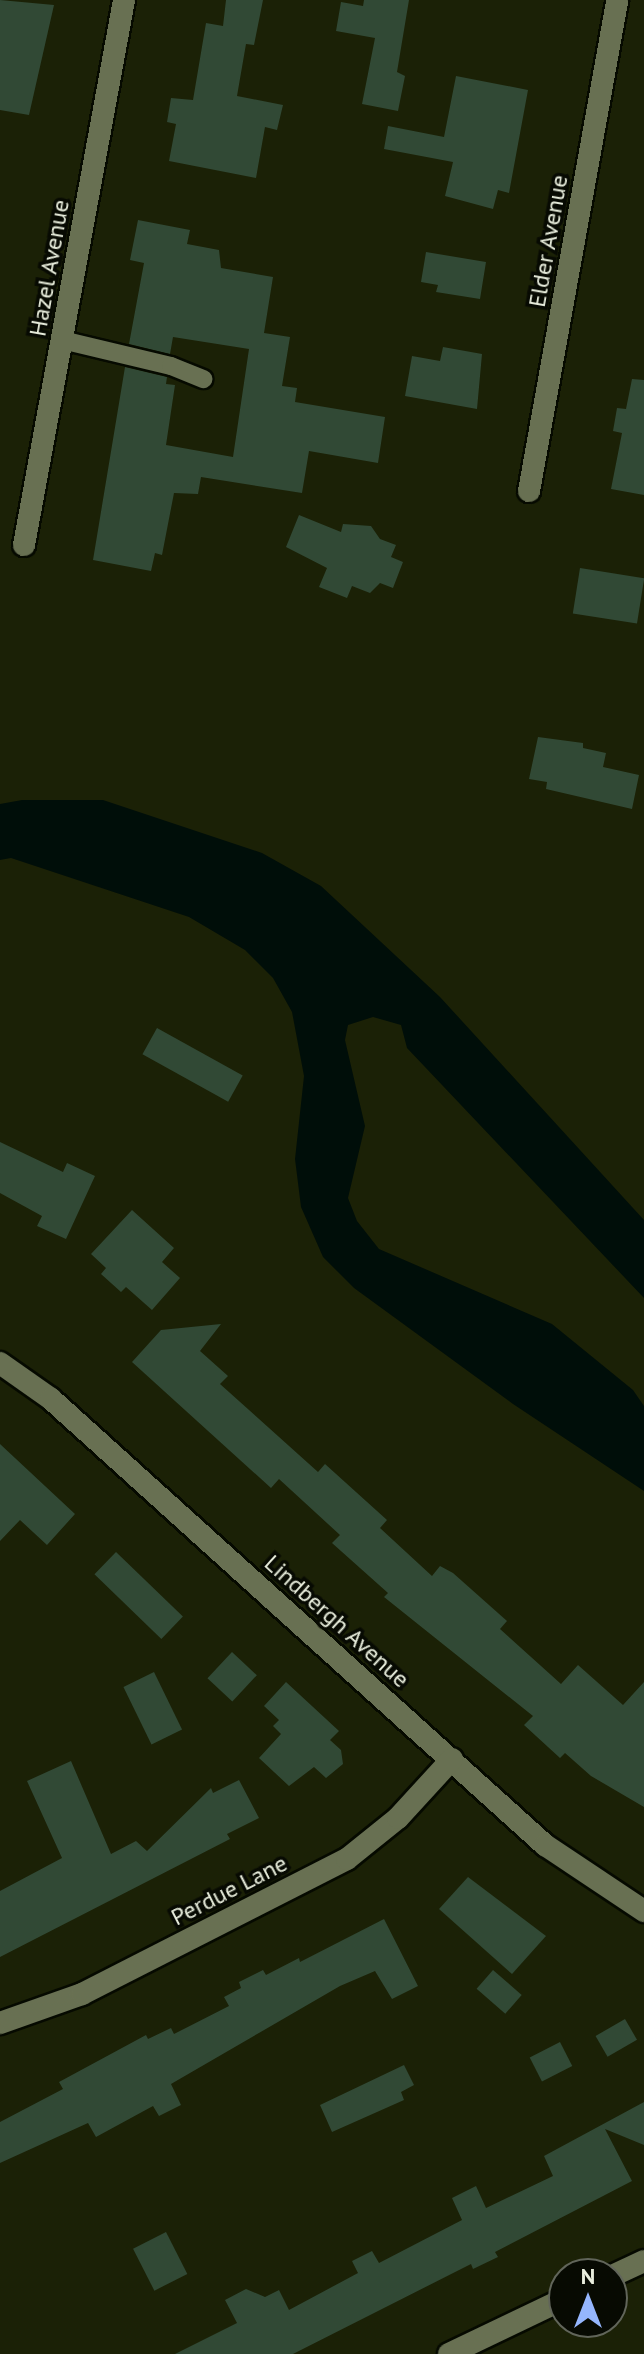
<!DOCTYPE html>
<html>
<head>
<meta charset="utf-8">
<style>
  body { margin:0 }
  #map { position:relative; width:644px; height:2354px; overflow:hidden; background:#1b2106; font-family:"PT Sans",sans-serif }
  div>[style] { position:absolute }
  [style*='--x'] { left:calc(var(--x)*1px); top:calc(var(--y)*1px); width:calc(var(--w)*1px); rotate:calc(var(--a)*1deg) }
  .water>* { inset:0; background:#000e09 }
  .building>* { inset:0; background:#314935; transform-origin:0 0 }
  .roads { filter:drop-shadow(2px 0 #060a00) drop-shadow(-2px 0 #060a00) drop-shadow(0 2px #060a00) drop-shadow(0 -2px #060a00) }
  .service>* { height:18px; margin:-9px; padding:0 9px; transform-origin:9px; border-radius:9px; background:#687052 }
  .minor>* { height:22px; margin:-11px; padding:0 11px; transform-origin:11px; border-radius:11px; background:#687052 }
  span { translate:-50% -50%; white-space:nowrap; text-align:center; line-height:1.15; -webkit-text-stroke:7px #070a02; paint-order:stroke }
  .street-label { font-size:24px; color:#e9eedd }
  .north { position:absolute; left:548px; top:2258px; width:80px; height:80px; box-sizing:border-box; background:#070a02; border:2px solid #61655a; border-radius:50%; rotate:0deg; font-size:22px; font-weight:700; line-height:32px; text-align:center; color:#e9eedd }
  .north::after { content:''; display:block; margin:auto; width:28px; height:36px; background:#95b6fd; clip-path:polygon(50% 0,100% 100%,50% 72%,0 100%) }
</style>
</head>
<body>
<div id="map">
  <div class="water">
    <div style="clip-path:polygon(22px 800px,103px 800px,262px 853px,321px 886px,440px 997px,644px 1220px,644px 1298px,407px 1048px,401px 1025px,373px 1017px,348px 1025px,345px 1040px,365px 1126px,348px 1198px,357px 1221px,379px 1249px,552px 1324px,633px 1390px,644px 1406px,644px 1491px,513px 1404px,354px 1288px,323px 1257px,301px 1207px,295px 1159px,304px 1076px,292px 1012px,273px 978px,245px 950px,189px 917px,11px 858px,0 860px,0 804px)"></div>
  </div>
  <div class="building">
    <div style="clip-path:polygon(0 0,54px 5px,29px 115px,0 110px)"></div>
    <div style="clip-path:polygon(226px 0,263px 0,254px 45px,246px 44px,237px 96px,283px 105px,277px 130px,265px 127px,256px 178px,169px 161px,176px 124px,167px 122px,171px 98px,193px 100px,206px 23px,223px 26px)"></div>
    <div style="clip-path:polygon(364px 0,409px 0,397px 72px,405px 76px,398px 111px,362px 104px,375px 38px,336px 31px,341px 2px,363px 6px)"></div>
    <div style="clip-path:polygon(456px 76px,528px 90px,509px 193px,498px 190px,493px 209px,445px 196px,453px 162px,384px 149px,388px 126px,444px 137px)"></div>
    <div style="clip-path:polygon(138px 220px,190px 230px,187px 244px,219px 250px,221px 268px,273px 277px,264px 333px,290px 337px,282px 386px,297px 388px,295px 402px,385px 417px,378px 463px,309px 451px,302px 493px,201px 477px,198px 494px,174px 493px,162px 555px,155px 553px,151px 571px,93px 560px,125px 367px,167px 377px,166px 384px,175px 385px,166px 445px,233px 457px,249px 349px,173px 337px,170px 354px,129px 344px,144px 263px,130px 260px)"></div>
    <div style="clip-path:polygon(426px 252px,486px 262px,480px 299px,436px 292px,438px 285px,421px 282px)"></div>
    <div style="clip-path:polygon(443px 347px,482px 354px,477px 409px,405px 396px,412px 356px,440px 361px)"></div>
    <div style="clip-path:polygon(632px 379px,644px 380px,644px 495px,611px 489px,622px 433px,613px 431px,617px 408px,626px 409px)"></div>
    <div style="clip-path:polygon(299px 515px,341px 532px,343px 524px,371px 526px,380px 539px,396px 545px,391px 557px,403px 562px,393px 588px,380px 583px,370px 593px,352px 586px,347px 598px,319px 587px,327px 568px,286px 547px)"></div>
    <div style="left:580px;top:568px;width:65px;height:46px;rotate:9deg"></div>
    <div style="clip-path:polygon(538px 737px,583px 743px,583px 748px,606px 753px,603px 767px,639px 775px,632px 809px,546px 789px,547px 782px,529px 779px)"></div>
    <div style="left:157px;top:1028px;width:98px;height:30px;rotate:29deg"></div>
    <div style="clip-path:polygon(0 1142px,63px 1172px,67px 1163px,95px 1176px,66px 1239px,37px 1226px,42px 1216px,0 1193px)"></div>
    <div style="clip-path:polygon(132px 1210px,174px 1248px,162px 1262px,180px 1278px,152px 1310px,126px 1287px,121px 1292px,101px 1274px,106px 1268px,91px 1254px)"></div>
    <div style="clip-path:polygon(221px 1324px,200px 1351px,228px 1376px,220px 1384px,318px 1472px,325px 1464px,387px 1520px,380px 1528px,432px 1576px,440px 1566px,453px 1573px,507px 1621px,500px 1629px,561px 1684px,578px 1665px,623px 1705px,644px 1682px,644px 1807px,591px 1776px,565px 1753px,560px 1758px,524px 1725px,533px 1716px,384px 1597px,388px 1593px,332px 1543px,340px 1535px,279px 1479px,271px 1488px,132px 1362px,161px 1330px)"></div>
    <div style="clip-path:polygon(0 1444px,75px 1514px,47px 1545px,20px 1520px,0 1541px)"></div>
    <div style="left:116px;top:1552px;width:93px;height:31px;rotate:44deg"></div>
    <div style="left:232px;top:1652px;width:34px;height:36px;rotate:43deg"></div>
    <div style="left:154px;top:1672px;width:64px;height:34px;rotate:64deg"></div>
    <div style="clip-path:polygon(286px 1682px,339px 1731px,330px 1740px,341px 1750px,343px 1764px,326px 1778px,314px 1767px,289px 1786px,259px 1758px,281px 1734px,273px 1726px,279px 1720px,264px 1706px)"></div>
    <div style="clip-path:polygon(71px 1761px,111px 1854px,136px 1841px,147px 1851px,211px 1788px,213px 1793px,239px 1780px,259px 1818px,227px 1834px,230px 1839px,0 1957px,0 1891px,62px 1858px,27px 1781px)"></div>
    <div style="clip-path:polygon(468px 1877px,546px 1936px,512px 1974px,439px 1909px)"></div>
    <div style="clip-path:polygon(384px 1919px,418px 1986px,392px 1999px,375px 1971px,340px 1986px,171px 2084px,181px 2105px,159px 2116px,153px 2106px,96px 2137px,88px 2123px,0 2163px,0 2122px,63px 2089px,59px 2082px,146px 2035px,148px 2039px,171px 2028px,174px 2034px,229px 2006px,224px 1997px,241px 1988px,239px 1982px,263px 1970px,266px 1975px,299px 1958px,300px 1962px)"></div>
    <div style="left:493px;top:1970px;width:38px;height:25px;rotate:41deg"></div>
    <div style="left:625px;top:2019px;width:24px;height:34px;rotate:60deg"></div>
    <div style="left:560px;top:2042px;width:27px;height:34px;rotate:63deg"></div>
    <div style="clip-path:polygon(404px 2065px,414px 2085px,401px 2092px,404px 2100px,332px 2132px,320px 2105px)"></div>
    <div style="clip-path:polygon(644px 2102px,644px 2145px,605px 2129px,632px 2181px,495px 2252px,498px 2257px,473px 2269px,471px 2264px,293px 2354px,175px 2354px,237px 2323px,225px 2300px,246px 2289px,265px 2297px,279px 2290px,289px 2310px,358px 2273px,352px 2261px,372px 2251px,379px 2263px,462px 2220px,452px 2198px,476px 2186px,486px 2208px,553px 2176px,544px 2156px)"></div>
    <div style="left:166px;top:2232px;width:47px;height:37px;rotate:63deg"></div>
  </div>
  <div class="roads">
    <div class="service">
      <div style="--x:62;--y:340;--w:112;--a:13.4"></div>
      <div style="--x:171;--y:366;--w:35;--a:22"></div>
    </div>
    <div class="minor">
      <div style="--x:529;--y:491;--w:499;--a:-79.8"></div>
      <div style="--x:24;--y:545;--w:554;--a:-79.6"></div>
      <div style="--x:0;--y:1363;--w:62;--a:35.2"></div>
      <div style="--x:51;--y:1399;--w:666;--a:42.08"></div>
      <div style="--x:545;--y:1845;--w:119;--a:33.7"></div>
      <div style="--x:0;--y:2023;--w:87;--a:-19.5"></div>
      <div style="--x:82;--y:1994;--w:297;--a:-27"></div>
      <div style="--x:347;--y:1859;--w:65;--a:-38.8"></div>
      <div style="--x:398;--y:1818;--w:80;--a:-47.5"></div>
      <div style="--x:612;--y:2276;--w:35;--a:-25"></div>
      <div style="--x:449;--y:2354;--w:127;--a:-25.6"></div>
    </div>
  </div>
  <div class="street-label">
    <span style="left:548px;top:241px;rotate:-80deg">Elder Avenue</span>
    <span style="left:49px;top:268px;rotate:-80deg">Hazel Avenue</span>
    <span style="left:337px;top:1621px;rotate:42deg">Lindbergh Avenue</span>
    <span style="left:229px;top:1890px;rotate:-27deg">Perdue Lane</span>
  </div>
  <div class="north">N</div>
</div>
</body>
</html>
